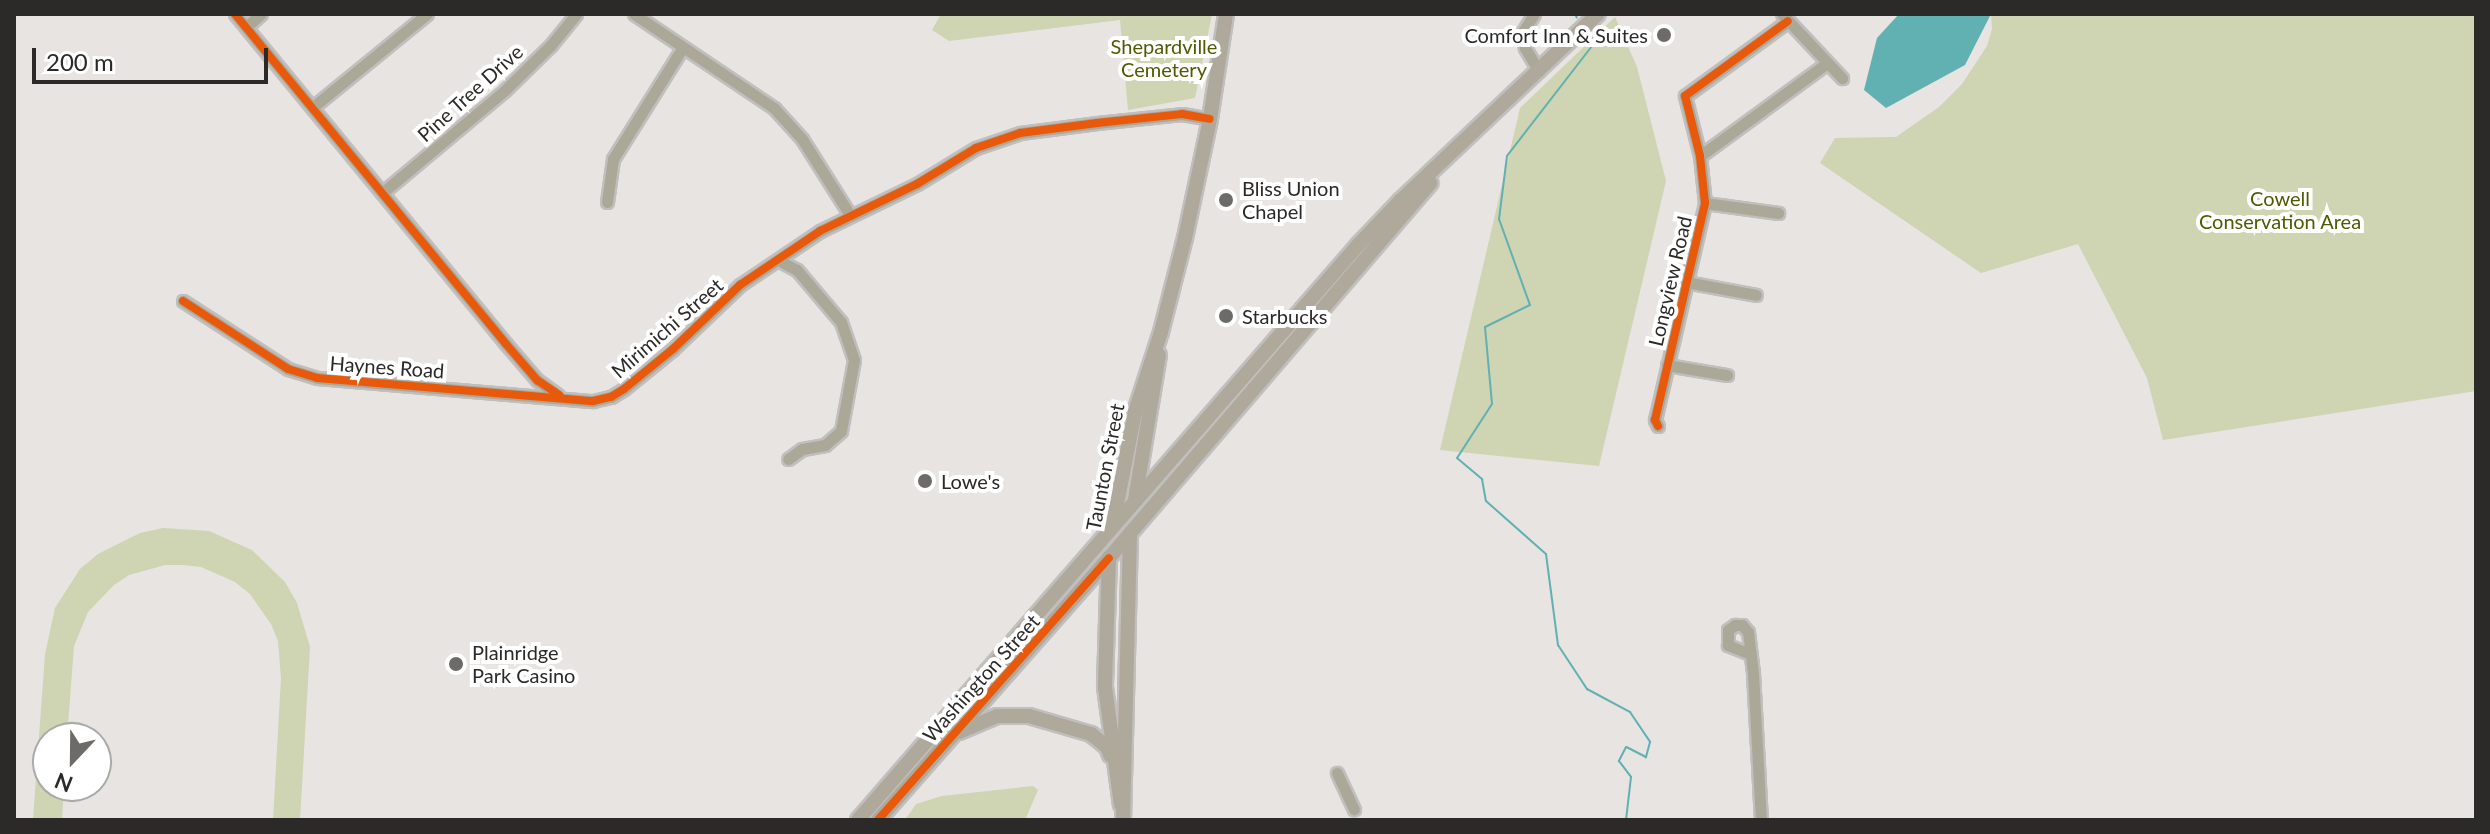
<!DOCTYPE html>
<html>
<head>
<meta charset="utf-8">
<style>
  body { margin:0 }
  #map { position:relative; width:2490px; height:834px; overflow:hidden; background:#e7e4e2; font-family:Lato,sans-serif }
  div>[style] { position:absolute }
  [style*='--x'] { left:calc(var(--x)*1px); top:calc(var(--y)*1px); width:calc(var(--w)*1px); rotate:calc(var(--a)*1deg) }
  .green>* { inset:0; background:#cfd4b2 }
  .water>* { inset:0; background:#61b0b2 }
  .stream>* { height:2px; margin:-1px; padding:0 1px; transform-origin:1px; border-radius:1px; background:#61b0b2 }
  .roads { filter:drop-shadow(2px 0 #c1bfbe) drop-shadow(-2px 0 #c1bfbe) drop-shadow(0 2px #c1bfbe) drop-shadow(0 -2px #c1bfbe) }
  .minor>* { height:11px; margin:-5.5px; padding:0 5.5px; transform-origin:5.5px; border-radius:5.5px; background:#aca898 }
  .major>* { height:14px; margin:-7px; padding:0 7px; transform-origin:7px; border-radius:7px; background:#afa99b }
  .cycleway>* { height:8px; margin:-4px; padding:0 4px; transform-origin:4px; border-radius:4px; background:#e8590c }
  .dots>* { width:22px; height:22px; translate:-50% -50%; box-sizing:border-box; border:4px solid #fff; border-radius:50% }
  span { translate:-50% -50%; white-space:nowrap; text-align:center; line-height:1.15; -webkit-text-stroke:8px #fff; paint-order:stroke }
  .poi-label { font-size:20px; color:#2b2a29 }
  .right { translate:-100% -50%; text-align:right }
  .left { translate:0 -50%; text-align:left }
  .park-label { font-size:20px; color:#505a02 }
  .street-label { font-size:20px; color:#2b2a29 }
  .frame { position:absolute; inset:0; border:16px solid #2b2a29; pointer-events:none }
  .north { position:absolute; left:32px; top:722px; width:80px; height:80px; box-sizing:border-box; background:#fff; border:2px solid #aaaaa9; border-radius:50%; rotate:202deg; font-size:22px; font-weight:700; line-height:32px; text-align:center; color:#2b2a29 }
  .north::after { content:''; display:block; margin:auto; width:28px; height:36px; background:#6d6b6a; clip-path:polygon(50% 0,100% 100%,50% 72%,0 100%) }
  .scale { position:absolute; left:32px; top:48px; width:236px; height:36px; box-sizing:border-box; border:4px solid #2b2a29; border-top:0; padding-left:10px; font-size:24px; line-height:28px; white-space:nowrap; color:#2b2a29; -webkit-text-stroke:6px #fff; paint-order:stroke }
</style>
</head>
<body>
<div id="map">
  <div class="green">
    <div style="clip-path:polygon(941px 14px,1212px 14px,1195px 98px,1128px 110px,1120px 20px,949px 41px,932px 30px)"></div>
    <div style="clip-path:polygon(1991px 14px,2476px 14px,2476px 391px,2163px 440px,2147px 378px,2078px 244px,1981px 273px,1820px 163px,1835px 138px,1896px 137px,1939px 107px,1962px 84px,1987px 46px,1992px 29px)"></div>
    <div style="clip-path:polygon(1615px 17px,1637px 67px,1666px 181px,1599px 466px,1440px 450px,1520px 108px)"></div>
    <div style="clip-path:polygon(163px 528px,209px 531px,252px 550px,285px 582px,297px 603px,310px 647px,300px 820px,273px 820px,281px 678px,278px 641px,271px 624px,250px 594px,235px 582px,201px 567px,183px 565px,165px 565px,129px 575px,114px 585px,88px 612px,74px 646px,67px 738px,48px 738px,48px 786px,64px 786px,62px 820px,33px 820px,45px 654px,55px 608px,80px 569px,98px 554px,140px 533px)"></div>
    <div style="clip-path:polygon(1033px 786px,1038px 790px,1025px 820px,905px 820px,916px 804px,942px 796px)"></div>
  </div>
  <div class="water">
    <div style="clip-path:polygon(1899px 14px,1991px 14px,1965px 65px,1886px 108px,1864px 90px,1877px 38px)"></div>
  </div>
  <div class="stream">
    <div style="--x:1575;--y:14;--w:4;--a:63"></div>
    <div style="--x:1593;--y:38;--w:8;--a:97"></div>
    <div style="--x:1592;--y:46;--w:139;--a:127.7"></div>
    <div style="--x:1507;--y:156;--w:64;--a:97.2"></div>
    <div style="--x:1499;--y:219;--w:91;--a:70.2"></div>
    <div style="--x:1530;--y:305;--w:50;--a:153.9"></div>
    <div style="--x:1485;--y:327;--w:77;--a:84.8"></div>
    <div style="--x:1492;--y:404;--w:64;--a:122.9"></div>
    <div style="--x:1457;--y:458;--w:33;--a:40"></div>
    <div style="--x:1482;--y:479;--w:22;--a:80"></div>
    <div style="--x:1486;--y:501;--w:80;--a:41.5"></div>
    <div style="--x:1546;--y:554;--w:92;--a:82.5"></div>
    <div style="--x:1558;--y:645;--w:53;--a:56.6"></div>
    <div style="--x:1587;--y:689;--w:49;--a:28.1"></div>
    <div style="--x:1630;--y:712;--w:36;--a:56"></div>
    <div style="--x:1650;--y:742;--w:16;--a:105"></div>
    <div style="--x:1646;--y:757;--w:22;--a:-153"></div>
    <div style="--x:1626;--y:747;--w:16;--a:117"></div>
    <div style="--x:1619;--y:761;--w:20;--a:53"></div>
    <div style="--x:1631;--y:777;--w:43;--a:96.6"></div>
  </div>
  <div class="roads">
    <div class="minor">
      <div style="--x:235;--y:14;--w:427;--a:50.6"></div>
      <div style="--x:506;--y:344;--w:48;--a:49.3"></div>
      <div style="--x:537;--y:380;--w:26;--a:36"></div>
      <div style="--x:634;--y:14;--w:169;--a:33.9"></div>
      <div style="--x:774;--y:108;--w:42;--a:47.9"></div>
      <div style="--x:802;--y:139;--w:90;--a:57.7"></div>
      <div style="--x:1534;--y:14;--w:22;--a:122"></div>
      <div style="--x:1522;--y:33;--w:15;--a:79"></div>
      <div style="--x:1525;--y:48;--w:27;--a:59"></div>
      <div style="--x:1782;--y:14;--w:88;--a:46.8"></div>
      <div style="--x:246;--y:27;--w:20;--a:-41"></div>
      <div style="--x:313;--y:107;--w:147;--a:-39.2"></div>
      <div style="--x:1700;--y:156;--w:157;--a:-36.2"></div>
      <div style="--x:382;--y:193;--w:160;--a:-39.9"></div>
      <div style="--x:505;--y:90;--w:64;--a:-44.4"></div>
      <div style="--x:551;--y:45;--w:40;--a:-51"></div>
      <div style="--x:607;--y:202;--w:43;--a:-82.1"></div>
      <div style="--x:613;--y:159;--w:132;--a:-58"></div>
      <div style="--x:1705;--y:203;--w:74;--a:7.8"></div>
      <div style="--x:778;--y:260;--w:21;--a:28"></div>
      <div style="--x:797;--y:270;--w:68;--a:49.8"></div>
      <div style="--x:841;--y:322;--w:40;--a:71.1"></div>
      <div style="--x:854;--y:360;--w:72;--a:100.4"></div>
      <div style="--x:841;--y:431;--w:21;--a:139"></div>
      <div style="--x:825;--y:445;--w:23;--a:170"></div>
      <div style="--x:802;--y:449;--w:17;--a:144"></div>
      <div style="--x:1686;--y:282;--w:71;--a:10.5"></div>
      <div style="--x:183;--y:301;--w:125;--a:32.9"></div>
      <div style="--x:288;--y:369;--w:30;--a:17"></div>
      <div style="--x:317;--y:378;--w:277;--a:4.8"></div>
      <div style="--x:593;--y:401;--w:18;--a:-13"></div>
      <div style="--x:611;--y:397;--w:15;--a:-32"></div>
      <div style="--x:624;--y:389;--w:63;--a:-39.2"></div>
      <div style="--x:673;--y:349;--w:93;--a:-43.7"></div>
      <div style="--x:740;--y:285;--w:97;--a:-34"></div>
      <div style="--x:820;--y:231;--w:108;--a:-25.9"></div>
      <div style="--x:917;--y:184;--w:69;--a:-31.4"></div>
      <div style="--x:976;--y:148;--w:46;--a:-18.8"></div>
      <div style="--x:1020;--y:133;--w:78;--a:-7.4"></div>
      <div style="--x:1097;--y:123;--w:85;--a:-6"></div>
      <div style="--x:1182;--y:114;--w:28;--a:10"></div>
      <div style="--x:1667;--y:365;--w:61;--a:9.5"></div>
      <div style="--x:1658;--y:426;--w:7;--a:-117"></div>
      <div style="--x:1655;--y:420;--w:223;--a:-77"></div>
      <div style="--x:1705;--y:203;--w:47;--a:-96.1"></div>
      <div style="--x:1700;--y:156;--w:62;--a:-104"></div>
      <div style="--x:1685;--y:96;--w:127;--a:-36.1"></div>
      <div style="--x:1750;--y:654;--w:24;--a:-158"></div>
      <div style="--x:1728;--y:645;--w:15;--a:-90"></div>
      <div style="--x:1728;--y:630;--w:9;--a:-36"></div>
      <div style="--x:1735;--y:625;--w:7;--a:0"></div>
      <div style="--x:1742;--y:625;--w:9;--a:49"></div>
      <div style="--x:1748;--y:632;--w:41;--a:83"></div>
      <div style="--x:1753;--y:673;--w:147;--a:86.9"></div>
      <div style="--x:1337;--y:773;--w:40;--a:65"></div>
    </div>
    <div class="major">
      <div style="--x:1135;--y:500;--w:147;--a:-80.6"></div>
      <div style="--x:1113;--y:524;--w:114;--a:-78.9"></div>
      <div style="--x:1135;--y:412;--w:84;--a:-72"></div>
      <div style="--x:1161;--y:332;--w:97;--a:-75.7"></div>
      <div style="--x:1185;--y:238;--w:122;--a:-78.1"></div>
      <div style="--x:1210;--y:119;--w:106;--a:-81.3"></div>
      <div style="--x:1109;--y:557;--w:130;--a:91.8"></div>
      <div style="--x:1105;--y:687;--w:119;--a:82.3"></div>
      <div style="--x:959;--y:732;--w:41;--a:-22.8"></div>
      <div style="--x:997;--y:716;--w:32;--a:0"></div>
      <div style="--x:1029;--y:716;--w:65;--a:16.2"></div>
      <div style="--x:1091;--y:734;--w:21;--a:39"></div>
      <div style="--x:1107;--y:747;--w:9;--a:69"></div>
      <div style="--x:858;--y:820;--w:762;--a:-48.99"></div>
      <div style="--x:1358;--y:245;--w:61;--a:-46.3"></div>
      <div style="--x:1400;--y:201;--w:272;--a:-43.4"></div>
      <div style="--x:878;--y:820;--w:349;--a:-48.6"></div>
      <div style="--x:1109;--y:558;--w:494;--a:-49.4"></div>
      <div style="--x:1123;--y:820;--w:287;--a:-88.6"></div>
    </div>
  </div>
  <div class="cycleway">
    <div style="--x:235;--y:14;--w:427;--a:50.6"></div>
    <div style="--x:506;--y:344;--w:48;--a:49.3"></div>
    <div style="--x:537;--y:380;--w:27;--a:34"></div>
    <div style="--x:183;--y:301;--w:125;--a:32.9"></div>
    <div style="--x:288;--y:369;--w:30;--a:17"></div>
    <div style="--x:317;--y:378;--w:277;--a:4.8"></div>
    <div style="--x:593;--y:401;--w:18;--a:-13"></div>
    <div style="--x:611;--y:397;--w:15;--a:-32"></div>
    <div style="--x:624;--y:389;--w:63;--a:-39.2"></div>
    <div style="--x:673;--y:349;--w:93;--a:-43.7"></div>
    <div style="--x:740;--y:285;--w:97;--a:-34"></div>
    <div style="--x:820;--y:231;--w:108;--a:-25.9"></div>
    <div style="--x:917;--y:184;--w:69;--a:-31.4"></div>
    <div style="--x:976;--y:148;--w:46;--a:-18.8"></div>
    <div style="--x:1020;--y:133;--w:78;--a:-7.4"></div>
    <div style="--x:1097;--y:123;--w:85;--a:-6"></div>
    <div style="--x:1182;--y:114;--w:28;--a:10"></div>
    <div style="--x:1658;--y:426;--w:7;--a:-117"></div>
    <div style="--x:1655;--y:420;--w:223;--a:-77"></div>
    <div style="--x:1705;--y:203;--w:47;--a:-96.1"></div>
    <div style="--x:1700;--y:156;--w:62;--a:-104"></div>
    <div style="--x:1685;--y:96;--w:127;--a:-36.1"></div>
    <div style="--x:878;--y:820;--w:349;--a:-48.6"></div>
  </div>
  <div class="dots">
    <div style="left:1664px;top:35px;background:#6d6b6a"></div>
    <div style="left:1226px;top:200px;background:#6d6b6a"></div>
    <div style="left:1226px;top:316px;background:#6d6b6a"></div>
    <div style="left:925px;top:481px;background:#6d6b6a"></div>
    <div style="left:456px;top:664px;background:#6d6b6a"></div>
  </div>
  <div class="poi-label">
    <span class="right" style="left:1648px;top:35px">Comfort Inn &amp; Suites</span>
    <span class="left" style="left:1242px;top:200px">Bliss Union<br>Chapel</span>
    <span class="left" style="left:1242px;top:316px">Starbucks</span>
    <span class="left" style="left:941px;top:481px">Lowe's</span>
    <span class="left" style="left:472px;top:664px">Plainridge<br>Park Casino</span>
  </div>
  <div class="park-label">
    <span style="left:1164px;top:58px">Shepardville<br>Cemetery</span>
    <span style="left:2280px;top:210px">Cowell<br>Conservation Area</span>
  </div>
  <div class="street-label">
    <span style="left:470px;top:93px;rotate:-42deg">Pine Tree Drive</span>
    <span style="left:1670px;top:281px;rotate:-77deg">Longview Road</span>
    <span style="left:667px;top:328px;rotate:-41deg">Mirimichi Street</span>
    <span style="left:387px;top:367px;rotate:4deg">Haynes Road</span>
    <span style="left:1105px;top:467px;rotate:-79deg">Taunton Street</span>
    <span style="left:981px;top:678px;rotate:-48deg">Washington Street</span>
  </div>
  <div class="frame"></div>
  <div class="north">N</div>
  <div class="scale">200 m</div>
</div>
</body>
</html>
